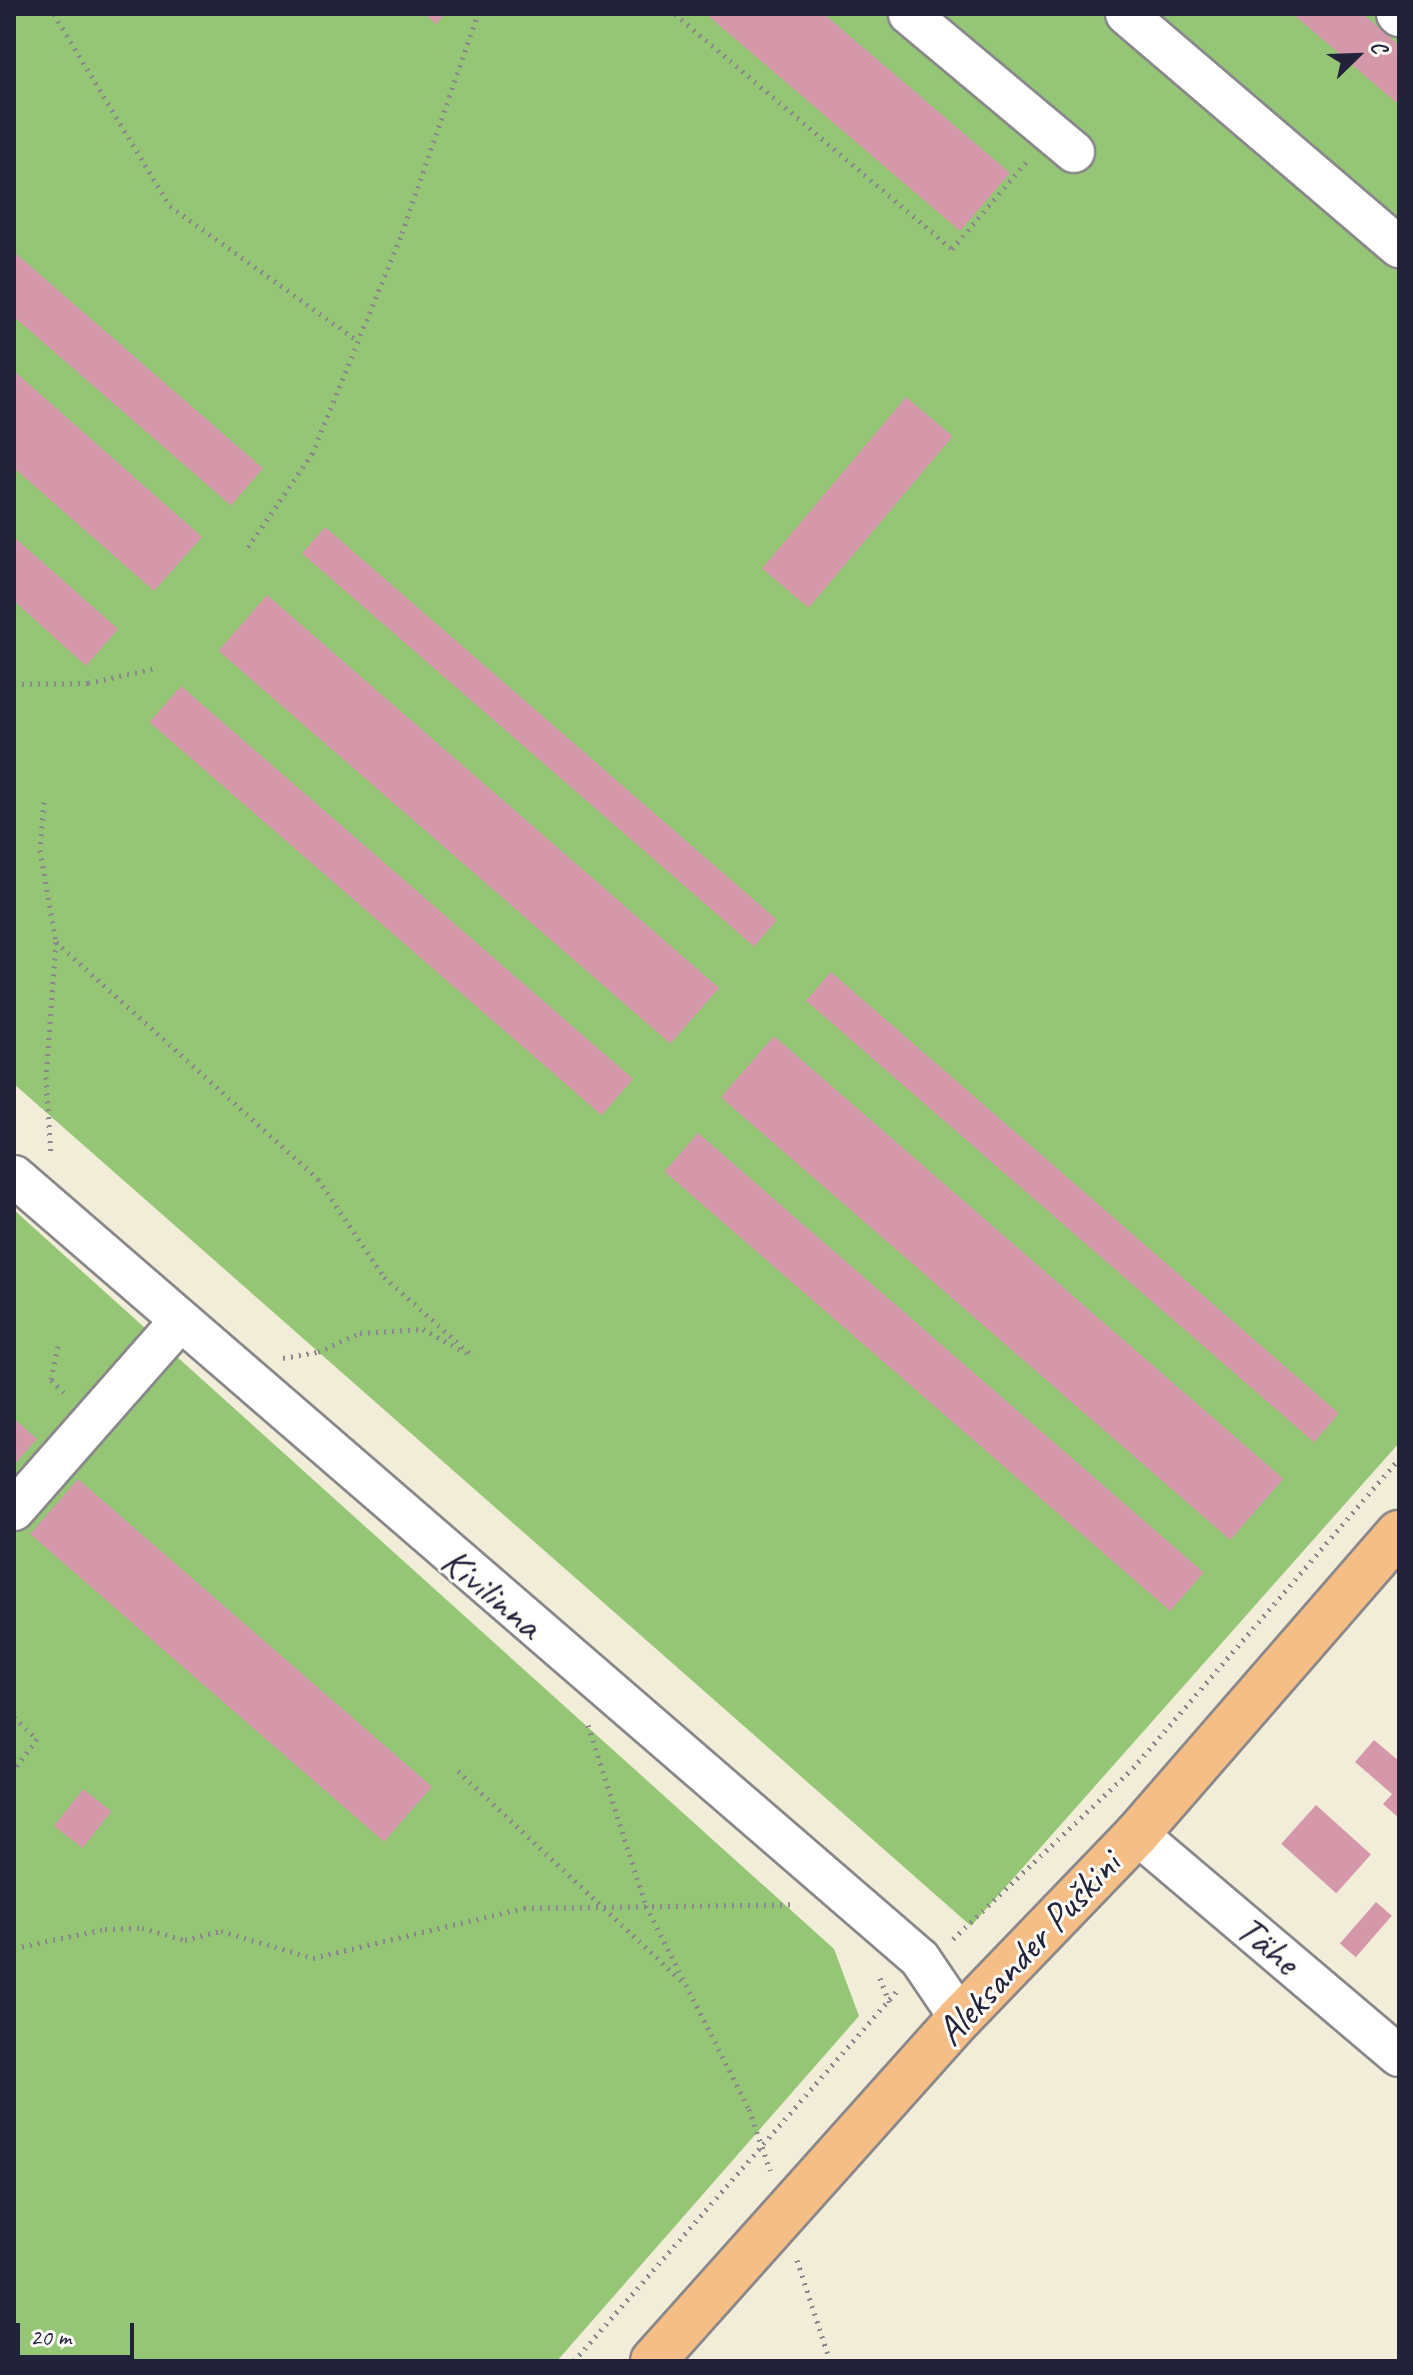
<!DOCTYPE html>
<html>
<head>
<meta charset="utf-8">
<style>
  body { margin:0 }
  #map { position:relative; width:1413px; height:2375px; overflow:hidden; background:#f2edd8; font-family:Caveat,sans-serif }
  div>[style] { position:absolute }
  [style*='--x'] { left:calc(var(--x)*1px); top:calc(var(--y)*1px); width:calc(var(--w)*1px); rotate:calc(var(--a)*1deg) }
  .green>* { inset:0; background:#94c676 }
  .building>* { inset:0; background:#d598ab; transform-origin:0 0 }
  .path>* { height:5px; margin-top:-2.5px; transform-origin:0; background:repeating-linear-gradient(90deg,#8a888a 0 2px,transparent 0 8px) }
  .roads { filter:drop-shadow(2px 0 #8a888a) drop-shadow(-2px 0 #8a888a) drop-shadow(0 2px #8a888a) drop-shadow(0 -2px #8a888a) }
  .minor>* { height:40px; margin:-20px; padding:0 20px; transform-origin:20px; border-radius:20px; background:#fff }
  .major>* { height:44px; margin:-22px; padding:0 22px; transform-origin:22px; border-radius:22px; background:#f6be87 }
  span { translate:-50% -50%; white-space:nowrap; text-align:center; line-height:1.15; -webkit-text-stroke:6px #fdfcf7; paint-order:stroke }
  .street-label { font-size:40px; color:#22223b }
  .frame { position:absolute; inset:0; border:16px solid #22223b; pointer-events:none }
  .north { position:absolute; left:1317px; top:16px; width:80px; height:80px; -webkit-text-stroke:6px #fdfcf7; paint-order:stroke; rotate:67deg; font-size:22px; font-weight:700; line-height:32px; text-align:center; color:#22223b }
  .north::after { content:''; display:block; margin:auto; width:28px; height:36px; background:#22223b; clip-path:polygon(50% 0,100% 100%,50% 72%,0 100%) }
  .scale { position:absolute; left:16px; top:2323px; width:118px; height:36px; box-sizing:border-box; border:4px solid #22223b; border-top:0; padding-left:10px; font-size:24px; line-height:28px; white-space:nowrap; color:#22223b; -webkit-text-stroke:6px #fdfcf7; paint-order:stroke }
</style>
</head>
<body>
<div id="map">
  <div class="green">
    <div style="clip-path:polygon(14px 14px,1399px 14px,1399px 1443px,971px 1926px,14px 1084px)"></div>
    <div style="clip-path:polygon(14px 1210px,834px 1949px,859px 2016px,557px 2361px,14px 2361px)"></div>
  </div>
  <div class="building">
    <div style="clip-path:polygon(425px 14px,445px 14px,436px 24px)"></div>
    <div style="clip-path:polygon(706px 14px,824px 14px,1010px 173px,960px 231px)"></div>
    <div style="clip-path:polygon(1293px 14px,1363px 14px,1399px 45px,1399px 105px)"></div>
    <div style="left:14px;top:252px;width:330px;height:49px;rotate:41deg"></div>
    <div style="clip-path:polygon(14px 371px,202px 537px,154px 591px,14px 468px)"></div>
    <div style="left:906px;top:397px;width:61px;height:224px;rotate:40deg"></div>
    <div style="left:325px;top:527px;width:599px;height:35px;rotate:41deg"></div>
    <div style="clip-path:polygon(14px 537px,118px 629px,86px 666px,14px 601px)"></div>
    <div style="left:267px;top:595px;width:599px;height:74px;rotate:41deg"></div>
    <div style="left:181px;top:686px;width:599px;height:48px;rotate:41deg"></div>
    <div style="left:831px;top:972px;width:673px;height:38px;rotate:41deg"></div>
    <div style="left:774px;top:1036px;width:675px;height:81px;rotate:41deg"></div>
    <div style="left:698px;top:1133px;width:670px;height:51px;rotate:41deg"></div>
    <div style="clip-path:polygon(14px 1419px,37px 1439px,14px 1465px)"></div>
    <div style="left:78px;top:1479px;width:469px;height:73px;rotate:41deg"></div>
    <div style="clip-path:polygon(1374px 1740px,1399px 1761px,1399px 1818px,1383px 1804px,1392px 1794px,1355px 1762px)"></div>
    <div style="left:83px;top:1789px;width:36px;height:47px;rotate:38deg"></div>
    <div style="left:1316px;top:1805px;width:74px;height:52px;rotate:42deg"></div>
    <div style="left:1376px;top:1902px;width:21px;height:55px;rotate:41deg"></div>
  </div>
  <div class="path">
    <div style="--x:54;--y:14;--w:224;--a:58.9"></div>
    <div style="--x:170;--y:206;--w:231;--a:35.7"></div>
    <div style="--x:675;--y:14;--w:363;--a:40.3"></div>
    <div style="--x:952;--y:249;--w:116;--a:-49.6"></div>
    <div style="--x:248;--y:547;--w:113;--a:-55.5"></div>
    <div style="--x:312;--y:454;--w:239;--a:-67.8"></div>
    <div style="--x:402;--y:233;--w:232;--a:-70.9"></div>
    <div style="--x:14;--y:684;--w:74;--a:-0.8"></div>
    <div style="--x:88;--y:683;--w:71;--a:-12.3"></div>
    <div style="--x:44;--y:802;--w:48;--a:94.8"></div>
    <div style="--x:40;--y:850;--w:93;--a:80.1"></div>
    <div style="--x:56;--y:942;--w:135;--a:94.2"></div>
    <div style="--x:46;--y:1077;--w:79;--a:86.4"></div>
    <div style="--x:56;--y:942;--w:353;--a:42.1"></div>
    <div style="--x:318;--y:1179;--w:118;--a:56"></div>
    <div style="--x:384;--y:1277;--w:120;--a:41.6"></div>
    <div style="--x:58;--y:1346;--w:35;--a:102"></div>
    <div style="--x:51;--y:1380;--w:18;--a:45"></div>
    <div style="--x:283;--y:1358;--w:36;--a:-10"></div>
    <div style="--x:318;--y:1352;--w:46;--a:-24.3"></div>
    <div style="--x:360;--y:1333;--w:63;--a:-3.6"></div>
    <div style="--x:423;--y:1329;--w:49;--a:29.2"></div>
    <div style="--x:14;--y:1717;--w:32;--a:44"></div>
    <div style="--x:37;--y:1739;--w:38;--a:127"></div>
    <div style="--x:588;--y:1725;--w:190;--a:72.2"></div>
    <div style="--x:646;--y:1906;--w:228;--a:63.1"></div>
    <div style="--x:749;--y:2109;--w:65;--a:71"></div>
    <div style="--x:458;--y:1771;--w:307;--a:43.2"></div>
    <div style="--x:953;--y:1939;--w:248;--a:-43.5"></div>
    <div style="--x:1133;--y:1768;--w:408;--a:-49.3"></div>
    <div style="--x:14;--y:1948;--w:93;--a:-11.8"></div>
    <div style="--x:105;--y:1929;--w:37;--a:-2"></div>
    <div style="--x:142;--y:1928;--w:45;--a:15.6"></div>
    <div style="--x:185;--y:1940;--w:37;--a:-14"></div>
    <div style="--x:221;--y:1931;--w:96;--a:16.4"></div>
    <div style="--x:313;--y:1958;--w:217;--a:-13.3"></div>
    <div style="--x:524;--y:1908;--w:270;--a:-0.8"></div>
    <div style="--x:880;--y:1978;--w:26;--a:69"></div>
    <div style="--x:797;--y:2260;--w:106;--a:71.9"></div>
    <div style="--x:574;--y:2361;--w:491;--a:-48.9"></div>
  </div>
  <div class="roads">
    <div class="minor">
      <div style="--x:909;--y:14;--w:215;--a:39.9"></div>
      <div style="--x:1126;--y:14;--w:359;--a:40.5"></div>
      <div style="--x:1397;--y:14;--w:3;--a:45"></div>
      <div style="--x:14;--y:1176;--w:1197;--a:40.83"></div>
      <div style="--x:920;--y:1959;--w:71;--a:55.9"></div>
      <div style="--x:14;--y:1510;--w:250;--a:-48.7"></div>
      <div style="--x:1137;--y:1834;--w:343;--a:40.3"></div>
    </div>
    <div class="major">
      <div style="--x:653;--y:2361;--w:460;--a:-48.2"></div>
      <div style="--x:960;--y:2018;--w:255;--a:-46.1"></div>
      <div style="--x:1137;--y:1834;--w:399;--a:-49"></div>
    </div>
  </div>
  <div class="street-label">
    <span style="left:492px;top:1593px;rotate:40deg">Kivilinna</span>
    <span style="left:1268px;top:1945px;rotate:40deg">Tähe</span>
    <span style="left:1028px;top:1948px;rotate:-47deg">Aleksander Puškini</span>
  </div>
  <div class="frame"></div>
  <div class="north">С</div>
  <div class="scale">20 m</div>
</div>
</body>
</html>
